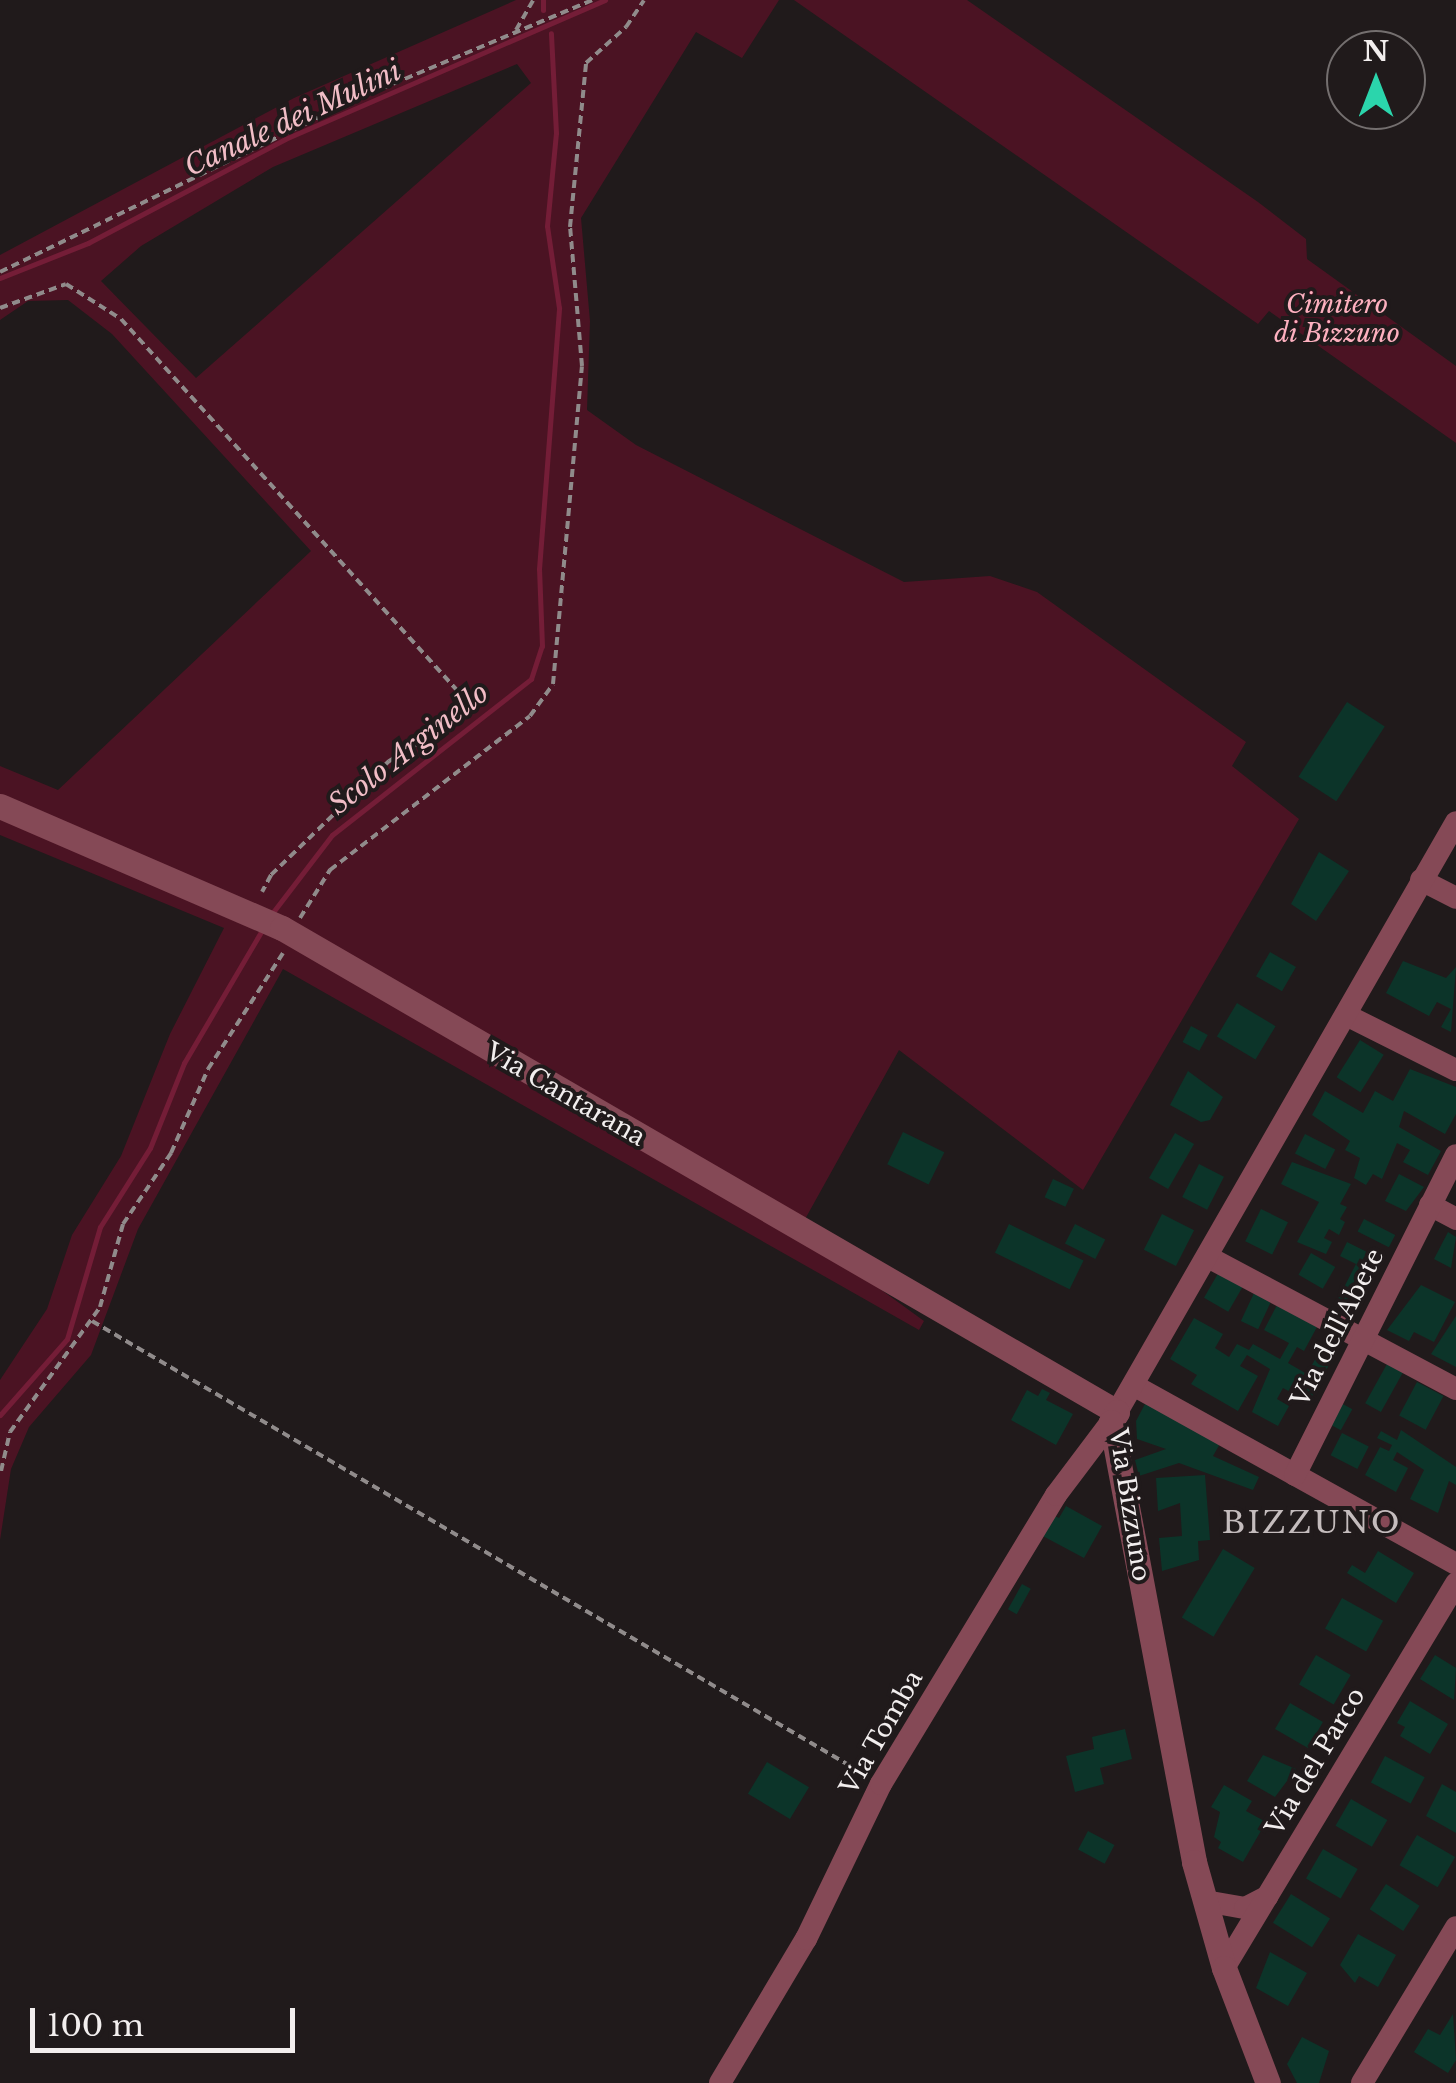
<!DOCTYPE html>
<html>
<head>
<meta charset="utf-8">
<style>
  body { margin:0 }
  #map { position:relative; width:1456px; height:2083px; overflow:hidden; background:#201a1b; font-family:"Libre Baskerville",serif }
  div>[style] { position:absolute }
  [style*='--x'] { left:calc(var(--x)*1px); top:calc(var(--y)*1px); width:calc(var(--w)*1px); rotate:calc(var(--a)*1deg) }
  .green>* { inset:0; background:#4b1323 }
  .stream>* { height:5px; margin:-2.5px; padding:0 2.5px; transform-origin:2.5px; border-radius:2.5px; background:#741d37 }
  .building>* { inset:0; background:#0c3429; transform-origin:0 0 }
  .path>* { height:4px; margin-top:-2px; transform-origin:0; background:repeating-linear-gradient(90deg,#908b8b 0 8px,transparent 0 13px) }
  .minor>* { height:22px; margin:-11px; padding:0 11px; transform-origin:11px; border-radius:11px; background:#854956 }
  .tertiary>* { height:25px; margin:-12.5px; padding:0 12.5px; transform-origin:12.5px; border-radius:12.5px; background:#854956 }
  span { translate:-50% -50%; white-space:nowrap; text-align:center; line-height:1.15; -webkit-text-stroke:8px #201a1b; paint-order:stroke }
  .park-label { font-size:25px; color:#fdb0bf; font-style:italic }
  .street-label { font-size:25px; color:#f2eeee }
  .water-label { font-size:28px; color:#f1bdc6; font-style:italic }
  .quarter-label { font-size:30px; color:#c4bcbd; letter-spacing:2.5px }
  .north { position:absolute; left:1326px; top:30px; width:100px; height:100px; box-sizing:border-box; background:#201a1b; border:2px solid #746f6f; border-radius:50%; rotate:0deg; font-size:28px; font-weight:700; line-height:40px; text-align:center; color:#f2eeee }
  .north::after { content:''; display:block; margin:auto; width:35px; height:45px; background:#2bd5ac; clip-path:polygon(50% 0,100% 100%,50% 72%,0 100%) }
  .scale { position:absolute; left:30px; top:2008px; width:265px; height:45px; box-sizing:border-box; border:5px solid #f2eeee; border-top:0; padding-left:12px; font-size:30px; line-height:35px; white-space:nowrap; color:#f2eeee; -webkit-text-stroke:8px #201a1b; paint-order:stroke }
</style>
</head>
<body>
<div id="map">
  <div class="green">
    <div style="clip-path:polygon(evenodd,516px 0,779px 0,742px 58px,696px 32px,581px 218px,590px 321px,587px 410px,636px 445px,904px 582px,990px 576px,1037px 592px,1246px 742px,1232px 766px,1299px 819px,1083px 1190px,899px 1050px,799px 1230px,924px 1321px,919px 1330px,283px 969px,138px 1229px,91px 1355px,29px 1427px,11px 1469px,0 1540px,0 1380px,47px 1309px,72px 1235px,121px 1156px,170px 1034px,224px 928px,0 835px,0 766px,58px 790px,311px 551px,112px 334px,68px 300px,28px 301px,0 320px,0 255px,294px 98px,516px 0,517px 64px,531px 83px,196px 378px,101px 281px,141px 246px,273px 167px,517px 64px)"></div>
    <div style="clip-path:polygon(794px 0,967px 0,1258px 202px,1306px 239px,1307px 259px,1456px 366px,1456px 443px,1269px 311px,1258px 324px)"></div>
  </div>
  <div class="stream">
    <div style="--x:543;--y:0;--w:10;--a:90"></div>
    <div style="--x:0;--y:278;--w:95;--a:-21.7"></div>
    <div style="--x:88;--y:243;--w:223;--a:-27.8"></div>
    <div style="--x:285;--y:139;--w:349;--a:-23.5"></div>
    <div style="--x:270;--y:916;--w:102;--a:-52.6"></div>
    <div style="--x:332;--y:835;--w:253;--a:-38.1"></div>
    <div style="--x:531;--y:679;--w:35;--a:-72"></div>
    <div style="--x:542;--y:646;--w:77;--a:-92.2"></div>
    <div style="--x:539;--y:569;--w:262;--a:-85.6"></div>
    <div style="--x:559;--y:308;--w:83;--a:-98.3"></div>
    <div style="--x:547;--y:226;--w:93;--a:-84.5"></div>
    <div style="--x:556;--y:133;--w:100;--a:-92.9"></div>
    <div style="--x:0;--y:1415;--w:101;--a:-48.6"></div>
    <div style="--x:67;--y:1339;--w:117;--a:-73.6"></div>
    <div style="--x:100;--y:1227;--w:93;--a:-57.7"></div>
    <div style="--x:150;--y:1148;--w:92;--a:-68.2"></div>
    <div style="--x:184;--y:1063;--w:154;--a:-59.6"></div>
  </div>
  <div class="building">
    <div style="left:1347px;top:702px;width:45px;height:89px;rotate:33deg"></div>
    <div style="clip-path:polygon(1319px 852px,1349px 871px,1316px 921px,1291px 904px)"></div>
    <div style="left:1270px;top:952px;width:30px;height:28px;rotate:30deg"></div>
    <div style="clip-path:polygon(1403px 961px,1446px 978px,1456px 967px,1451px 1032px,1441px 1027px,1451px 1009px,1437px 1002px,1429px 1016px,1386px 993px)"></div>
    <div style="left:1237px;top:1003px;width:45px;height:39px;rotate:31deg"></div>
    <div style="left:1191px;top:1026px;width:19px;height:18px;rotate:28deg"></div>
    <div style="left:1360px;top:1040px;width:28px;height:44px;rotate:32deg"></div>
    <div style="clip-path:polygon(1410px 1069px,1456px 1087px,1456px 1114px,1445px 1134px,1404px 1111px,1399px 1127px,1441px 1151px,1428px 1175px,1403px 1162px,1410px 1150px,1397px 1143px,1382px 1179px,1373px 1174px,1366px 1185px,1354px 1178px,1360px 1158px,1345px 1150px,1350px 1141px,1312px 1115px,1325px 1091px,1363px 1113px,1375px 1091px,1393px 1101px)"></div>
    <div style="clip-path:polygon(1188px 1071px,1223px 1097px,1210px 1120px,1201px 1122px,1170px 1105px)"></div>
    <div style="left:903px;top:1132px;width:46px;height:36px;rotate:26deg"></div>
    <div style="left:1175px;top:1133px;width:22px;height:52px;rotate:30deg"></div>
    <div style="left:1305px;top:1134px;width:34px;height:22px;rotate:27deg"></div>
    <div style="clip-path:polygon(1292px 1162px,1351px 1184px,1340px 1204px,1347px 1207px,1340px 1219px,1345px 1222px,1339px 1235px,1329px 1229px,1324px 1238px,1332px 1242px,1326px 1254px,1297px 1242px,1319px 1202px,1281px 1184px)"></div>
    <div style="left:1199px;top:1164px;width:28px;height:37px;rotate:27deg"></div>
    <div style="clip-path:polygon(1399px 1174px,1424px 1187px,1406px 1211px,1385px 1201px)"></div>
    <div style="left:1053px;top:1179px;width:23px;height:20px;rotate:25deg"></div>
    <div style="left:1261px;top:1209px;width:30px;height:36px;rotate:26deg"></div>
    <div style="left:1162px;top:1214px;width:36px;height:40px;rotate:27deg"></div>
    <div style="left:1364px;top:1219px;width:35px;height:14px;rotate:27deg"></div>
    <div style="left:1009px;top:1224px;width:83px;height:32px;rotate:26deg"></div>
    <div style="left:1075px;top:1224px;width:34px;height:22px;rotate:27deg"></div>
    <div style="clip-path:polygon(1448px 1232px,1456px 1237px,1451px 1268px,1434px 1259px)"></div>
    <div style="clip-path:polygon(1347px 1242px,1367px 1252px,1362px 1263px,1376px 1270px,1356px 1308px,1338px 1299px,1356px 1264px,1340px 1256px)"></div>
    <div style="left:1311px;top:1253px;width:28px;height:25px;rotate:30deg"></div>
    <div style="left:1220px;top:1270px;width:28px;height:32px;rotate:30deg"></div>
    <div style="clip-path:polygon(1421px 1285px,1455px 1302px,1434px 1342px,1414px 1332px,1409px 1341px,1387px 1330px)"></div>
    <div style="left:1254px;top:1293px;width:19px;height:31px;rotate:25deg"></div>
    <div style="clip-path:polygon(1277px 1305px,1317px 1327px,1304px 1351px,1297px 1347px,1288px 1363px,1307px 1374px,1329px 1334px,1342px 1341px,1309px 1402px,1283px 1388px,1277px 1399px,1289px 1406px,1278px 1426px,1252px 1412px,1270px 1369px,1247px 1355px,1240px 1366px,1258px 1376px,1238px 1411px,1191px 1384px,1197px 1375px,1170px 1359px,1194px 1318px,1223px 1334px,1215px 1348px,1229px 1357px,1237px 1344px,1249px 1350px,1253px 1344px,1280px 1359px,1289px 1343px,1264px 1330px)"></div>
    <div style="clip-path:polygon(1456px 1316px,1456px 1367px,1431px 1354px)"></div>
    <div style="left:1387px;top:1364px;width:18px;height:45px;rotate:29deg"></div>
    <div style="left:1417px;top:1382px;width:30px;height:38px;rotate:28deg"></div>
    <div style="clip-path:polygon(1042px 1389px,1050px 1393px,1046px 1400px,1073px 1414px,1056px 1445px,1011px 1420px,1027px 1390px,1038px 1396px)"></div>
    <div style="clip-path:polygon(1146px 1402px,1221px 1442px,1213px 1456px,1259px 1477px,1253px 1490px,1179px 1463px,1139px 1476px,1135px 1460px,1166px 1449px,1137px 1439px,1136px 1421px)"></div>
    <div style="left:1341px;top:1403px;width:13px;height:24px;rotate:29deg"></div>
    <div style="clip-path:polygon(1401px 1430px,1456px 1467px,1456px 1485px,1449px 1481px,1438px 1513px,1410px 1499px,1424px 1470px,1397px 1452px,1393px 1460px,1408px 1468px,1396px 1492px,1365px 1475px,1380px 1447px,1389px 1451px,1392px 1445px,1377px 1438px,1381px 1431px,1397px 1440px)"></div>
    <div style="left:1342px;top:1433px;width:30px;height:25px;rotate:27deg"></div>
    <div style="clip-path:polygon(1205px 1475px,1210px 1540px,1198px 1541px,1199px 1560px,1162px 1571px,1159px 1538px,1182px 1536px,1180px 1503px,1158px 1511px,1156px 1478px)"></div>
    <div style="clip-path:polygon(1066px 1506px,1102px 1526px,1084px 1558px,1039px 1534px,1050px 1514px,1059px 1518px)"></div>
    <div style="left:1223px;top:1549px;width:37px;height:80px;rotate:31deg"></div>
    <div style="clip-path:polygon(1378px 1551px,1414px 1573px,1396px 1603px,1347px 1573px,1352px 1565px,1365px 1573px)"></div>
    <div style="left:1022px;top:1584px;width:10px;height:29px;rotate:29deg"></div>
    <div style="left:1342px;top:1598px;width:47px;height:35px;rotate:29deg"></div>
    <div style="left:1316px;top:1655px;width:40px;height:34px;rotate:30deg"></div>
    <div style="clip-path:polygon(1435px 1655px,1456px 1668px,1454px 1700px,1420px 1679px)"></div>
    <div style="clip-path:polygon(1410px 1701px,1448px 1724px,1430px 1754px,1400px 1736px,1405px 1727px,1397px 1723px)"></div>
    <div style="left:1290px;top:1703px;width:38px;height:30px;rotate:30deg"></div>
    <div style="clip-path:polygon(1125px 1729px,1132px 1759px,1100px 1768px,1104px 1784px,1075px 1792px,1066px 1756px,1094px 1749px,1092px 1737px)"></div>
    <div style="clip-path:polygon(1263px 1755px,1296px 1769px,1275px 1797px,1247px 1781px)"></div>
    <div style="left:1385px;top:1756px;width:45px;height:30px;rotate:28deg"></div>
    <div style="left:767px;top:1762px;width:49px;height:37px;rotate:31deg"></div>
    <div style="clip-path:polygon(1442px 1784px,1456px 1792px,1456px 1833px,1426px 1816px)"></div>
    <div style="clip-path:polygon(1224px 1785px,1252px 1801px,1246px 1811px,1266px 1822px,1243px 1862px,1218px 1848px,1221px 1842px,1214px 1837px,1220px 1812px,1211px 1807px)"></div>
    <div style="left:1351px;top:1799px;width:42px;height:31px;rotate:30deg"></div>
    <div style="left:1088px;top:1831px;width:30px;height:21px;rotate:28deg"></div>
    <div style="left:1417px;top:1835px;width:44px;height:35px;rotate:30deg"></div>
    <div style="left:1323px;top:1849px;width:40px;height:34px;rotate:30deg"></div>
    <div style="left:1386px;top:1884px;width:40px;height:30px;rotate:33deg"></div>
    <div style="left:1291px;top:1894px;width:46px;height:34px;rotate:32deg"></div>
    <div style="clip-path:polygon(1358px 1934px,1396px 1955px,1378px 1987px,1359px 1976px,1355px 1983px,1340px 1965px)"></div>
    <div style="clip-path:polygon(1270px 1952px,1307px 1973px,1288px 2006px,1256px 1988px)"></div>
    <div style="clip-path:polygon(1453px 2014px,1456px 2060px,1448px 2073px,1414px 2052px,1428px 2029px,1440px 2035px)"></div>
    <div style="clip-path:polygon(1302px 2037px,1329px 2051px,1319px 2083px,1297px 2083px,1287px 2064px)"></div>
  </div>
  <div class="path">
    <div style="--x:516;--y:30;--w:34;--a:-60"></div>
    <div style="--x:0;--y:272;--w:397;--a:-25.9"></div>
    <div style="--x:357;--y:99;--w:255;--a:-22.8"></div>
    <div style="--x:0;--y:308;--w:70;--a:-20"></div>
    <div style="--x:66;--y:284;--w:65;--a:32.5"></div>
    <div style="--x:121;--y:319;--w:511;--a:47.85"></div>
    <div style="--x:464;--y:698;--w:18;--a:96"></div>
    <div style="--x:462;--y:716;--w:86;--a:148.3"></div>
    <div style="--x:389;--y:761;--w:164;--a:136"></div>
    <div style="--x:271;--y:875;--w:19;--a:118"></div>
    <div style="--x:300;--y:918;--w:57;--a:-58"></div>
    <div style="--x:330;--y:870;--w:252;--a:-37.6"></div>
    <div style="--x:530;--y:716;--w:39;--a:-54"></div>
    <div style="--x:553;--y:684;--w:319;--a:-84.8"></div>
    <div style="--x:582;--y:366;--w:140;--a:-94.9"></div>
    <div style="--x:570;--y:227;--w:165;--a:-84.4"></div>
    <div style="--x:586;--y:63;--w:54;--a:-42"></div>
    <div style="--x:626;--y:27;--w:32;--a:-56"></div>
    <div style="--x:92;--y:1321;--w:895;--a:30.4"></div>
    <div style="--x:1;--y:1471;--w:40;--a:-77"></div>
    <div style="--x:10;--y:1432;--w:154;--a:-54.2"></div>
    <div style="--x:100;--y:1307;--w:86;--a:-74.5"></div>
    <div style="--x:123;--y:1224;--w:86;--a:-55.9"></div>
    <div style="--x:171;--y:1153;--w:92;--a:-66.2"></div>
    <div style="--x:208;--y:1069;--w:138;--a:-57.1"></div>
  </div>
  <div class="minor">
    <div style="--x:1421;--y:880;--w:39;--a:27"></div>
    <div style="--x:1346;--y:1015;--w:123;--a:26.6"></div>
    <div style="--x:1430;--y:1205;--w:30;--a:28"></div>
    <div style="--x:1208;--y:1257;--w:281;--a:28"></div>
    <div style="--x:1133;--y:1385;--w:369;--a:29"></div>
    <div style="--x:1117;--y:1412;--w:680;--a:-60.12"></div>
    <div style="--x:1295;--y:1475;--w:358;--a:-63.3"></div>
    <div style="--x:1205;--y:1901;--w:41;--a:9.9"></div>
    <div style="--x:1245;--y:1908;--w:25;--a:-27"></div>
    <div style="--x:1224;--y:1968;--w:449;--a:-58.9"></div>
    <div style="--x:720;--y:2083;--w:168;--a:-59.2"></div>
    <div style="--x:806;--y:1939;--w:172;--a:-64.2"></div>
    <div style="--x:881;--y:1784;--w:338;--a:-58.8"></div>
    <div style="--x:1056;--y:1495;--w:91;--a:-53"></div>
    <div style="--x:1362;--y:2083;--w:182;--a:-58.9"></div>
  </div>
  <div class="tertiary">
    <div style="--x:0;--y:806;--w:307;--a:23.4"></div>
    <div style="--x:282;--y:928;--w:965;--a:30.1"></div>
    <div style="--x:1117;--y:1412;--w:12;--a:121"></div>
    <div style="--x:1111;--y:1422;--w:448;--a:79.3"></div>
    <div style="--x:1194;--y:1862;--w:110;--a:74.2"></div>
    <div style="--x:1224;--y:1968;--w:123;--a:69.1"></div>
  </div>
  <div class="park-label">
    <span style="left:1337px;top:320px">Cimitero<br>di Bizzuno</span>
  </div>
  <div class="street-label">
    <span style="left:565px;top:1095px;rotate:30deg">Via Cantarana</span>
    <span style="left:1338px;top:1328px;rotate:-63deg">Via dell'Abete</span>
    <span style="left:1129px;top:1505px;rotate:81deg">Via Bizzuno</span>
    <span style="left:882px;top:1733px;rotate:-60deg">Via Tomba</span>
    <span style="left:1316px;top:1762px;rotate:-59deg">Via del Parco</span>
  </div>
  <div class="water-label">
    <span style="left:293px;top:119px;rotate:-25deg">Canale dei Mulini</span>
    <span style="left:409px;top:749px;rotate:-38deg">Scolo Arginello</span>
  </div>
  <div class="quarter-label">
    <span style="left:1312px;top:1523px">BIZZUNO</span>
  </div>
  <div class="north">N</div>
  <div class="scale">100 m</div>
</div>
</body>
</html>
